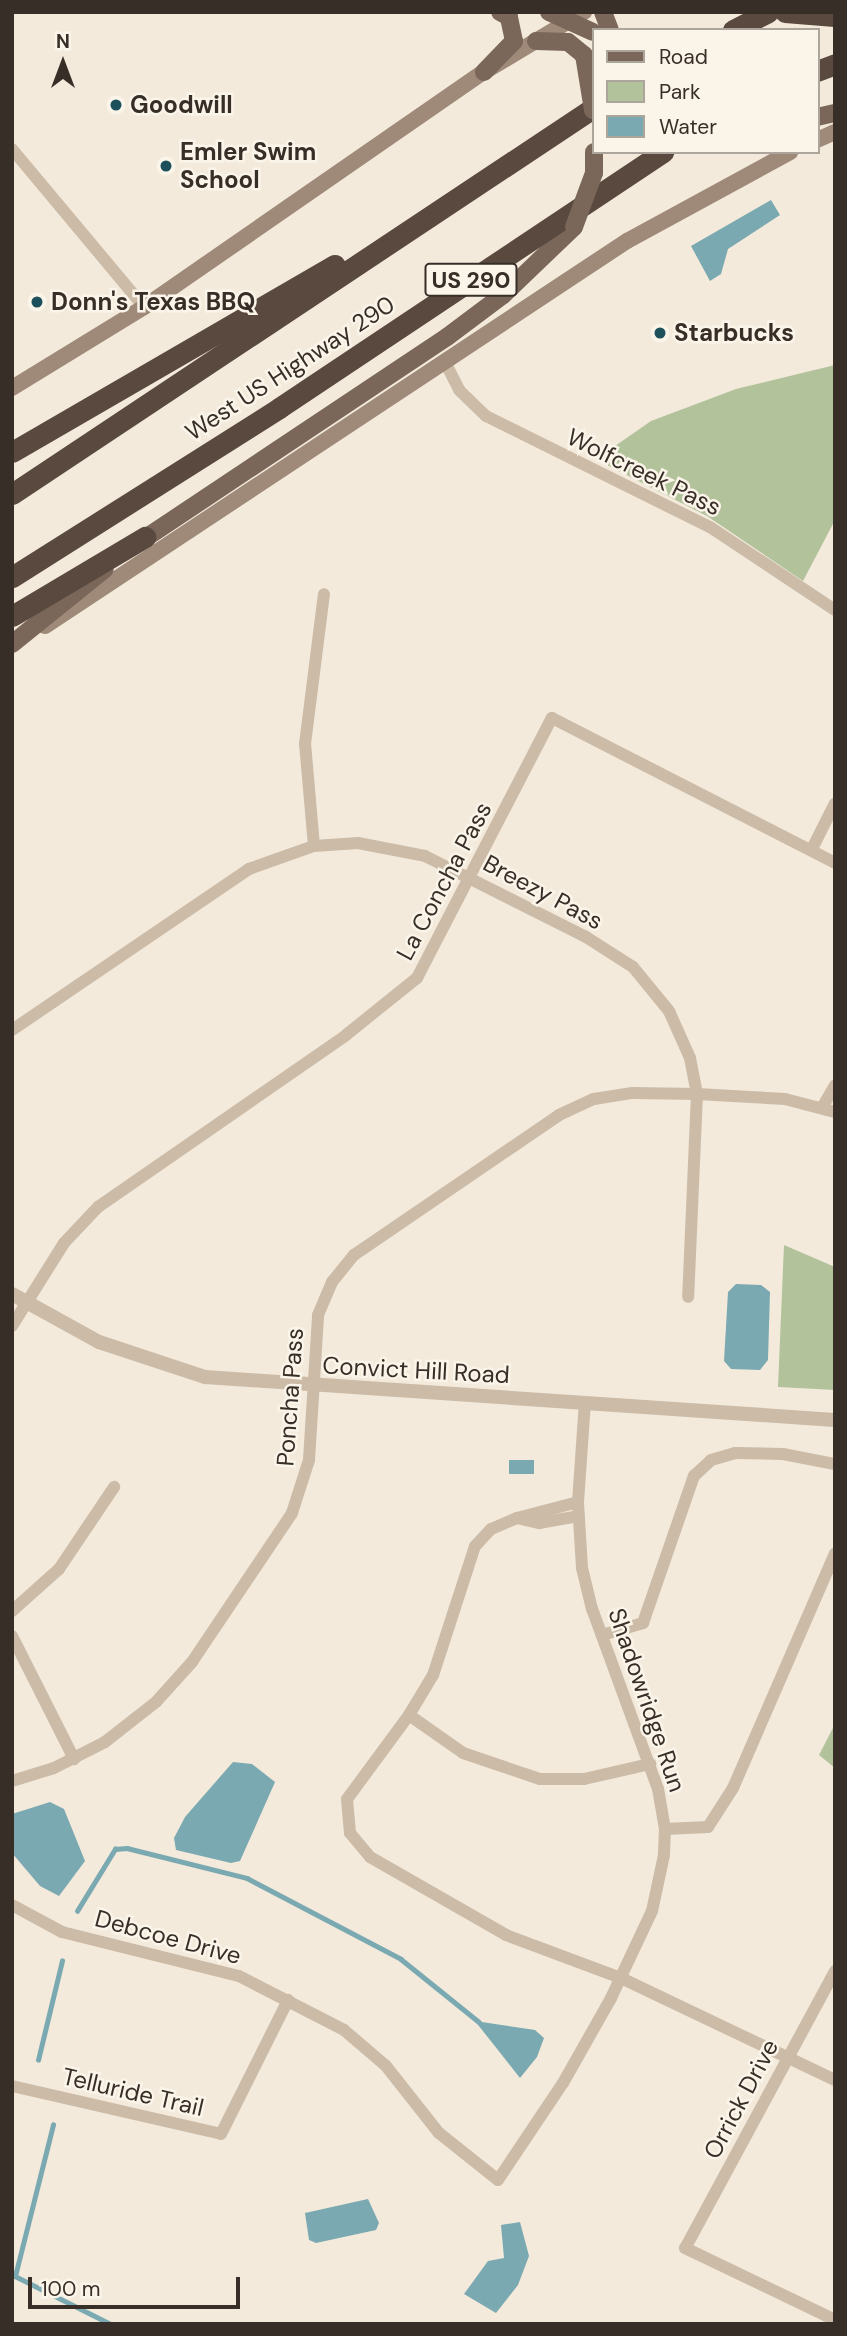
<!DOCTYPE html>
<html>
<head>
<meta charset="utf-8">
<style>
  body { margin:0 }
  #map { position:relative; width:847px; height:2336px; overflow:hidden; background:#f3eadc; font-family:"DM Sans",sans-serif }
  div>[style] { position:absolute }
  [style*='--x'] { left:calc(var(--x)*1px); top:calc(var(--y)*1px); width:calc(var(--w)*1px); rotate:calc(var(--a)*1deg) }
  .green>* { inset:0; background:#b2c29b }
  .water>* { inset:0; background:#7aa9b1; transform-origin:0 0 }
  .stream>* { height:4.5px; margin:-2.25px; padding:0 2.25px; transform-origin:2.25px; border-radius:2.25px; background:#7aa9b1 }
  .minor>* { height:12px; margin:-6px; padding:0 6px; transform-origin:6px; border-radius:6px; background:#cbbba7 }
  .tertiary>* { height:14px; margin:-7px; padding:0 7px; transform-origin:7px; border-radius:7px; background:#cbbba7 }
  .secondary>* { height:16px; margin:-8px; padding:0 8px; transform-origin:8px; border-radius:8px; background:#9f8a79 }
  .primary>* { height:18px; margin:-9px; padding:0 9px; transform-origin:9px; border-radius:9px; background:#7a6759 }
  .motorway>* { height:21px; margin:-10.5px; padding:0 10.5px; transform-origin:10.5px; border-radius:10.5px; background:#59493f }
  .primary-bridge>* { height:18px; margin:-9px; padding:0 9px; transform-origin:9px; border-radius:9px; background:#7a6759 }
  .dots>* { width:19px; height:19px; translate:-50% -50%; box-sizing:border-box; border:4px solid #faf4e9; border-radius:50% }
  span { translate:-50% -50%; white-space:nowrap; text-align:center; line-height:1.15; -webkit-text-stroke:5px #faf4e9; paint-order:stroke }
  .shield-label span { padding:2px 5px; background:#faf4e9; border:2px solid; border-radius:5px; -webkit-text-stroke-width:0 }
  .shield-label { font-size:23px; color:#382e28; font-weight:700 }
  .poi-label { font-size:24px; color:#382e28; font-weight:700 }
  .left { translate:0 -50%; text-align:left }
  .street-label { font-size:24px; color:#382e28 }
  .frame { position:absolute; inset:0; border:14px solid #382e28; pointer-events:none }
  .legend { position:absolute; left:592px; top:28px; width:228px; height:126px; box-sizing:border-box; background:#faf4e9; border:2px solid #aca59c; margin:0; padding:9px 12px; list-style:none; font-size:21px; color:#382e28 }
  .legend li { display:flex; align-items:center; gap:14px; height:35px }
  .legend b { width:35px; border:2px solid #aca59c }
  .north { position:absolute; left:28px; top:28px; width:70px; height:70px; -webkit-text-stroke:5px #faf4e9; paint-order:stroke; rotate:0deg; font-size:19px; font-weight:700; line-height:28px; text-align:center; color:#382e28 }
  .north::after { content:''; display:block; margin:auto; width:24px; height:32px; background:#382e28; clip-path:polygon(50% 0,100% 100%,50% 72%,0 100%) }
  .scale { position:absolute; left:28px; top:2277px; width:212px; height:32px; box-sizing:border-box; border:4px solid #382e28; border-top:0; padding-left:9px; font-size:21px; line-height:24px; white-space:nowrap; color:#382e28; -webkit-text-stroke:5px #faf4e9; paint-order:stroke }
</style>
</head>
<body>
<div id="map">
  <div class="green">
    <div style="clip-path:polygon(835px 365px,835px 520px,803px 581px,707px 516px,603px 463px,605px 453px,651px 421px,736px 389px)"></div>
    <div style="clip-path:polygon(784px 1245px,835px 1267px,835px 1390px,778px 1387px)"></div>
    <div style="clip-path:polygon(835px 1724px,835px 1768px,819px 1755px)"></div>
  </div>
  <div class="water">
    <div style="clip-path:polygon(771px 200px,780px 215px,728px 249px,721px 274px,710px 281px,691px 246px)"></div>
    <div style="clip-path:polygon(736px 1284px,761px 1285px,770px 1292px,768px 1360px,760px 1370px,731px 1369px,724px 1361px,728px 1292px)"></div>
    <div style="left:509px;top:1460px;width:25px;height:14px"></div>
    <div style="clip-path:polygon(233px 1762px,252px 1764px,275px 1782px,240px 1861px,231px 1863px,176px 1850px,174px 1838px,185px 1817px)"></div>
    <div style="clip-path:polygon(50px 1802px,64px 1809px,85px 1861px,59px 1896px,40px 1886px,12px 1853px,12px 1814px)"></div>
    <div style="clip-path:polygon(475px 2021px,535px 2030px,544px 2038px,537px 2057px,520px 2078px)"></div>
    <div style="clip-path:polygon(368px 2199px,379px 2223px,376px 2230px,316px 2243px,309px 2240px,305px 2213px)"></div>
    <div style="clip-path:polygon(520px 2222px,529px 2256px,518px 2285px,496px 2313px,464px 2294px,488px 2261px,504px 2258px,501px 2225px)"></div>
  </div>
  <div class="stream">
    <div style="--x:77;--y:1911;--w:73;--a:-58.5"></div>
    <div style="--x:115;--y:1849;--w:12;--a:-5"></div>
    <div style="--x:127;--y:1848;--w:124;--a:14"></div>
    <div style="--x:247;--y:1878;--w:174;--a:27.7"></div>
    <div style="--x:401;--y:1959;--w:100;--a:38.9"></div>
    <div style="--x:38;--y:2060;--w:102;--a:-76.4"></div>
    <div style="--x:13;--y:2275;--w:110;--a:26.6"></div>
    <div style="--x:15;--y:2276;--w:156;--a:-75.9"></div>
  </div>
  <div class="minor">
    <div style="--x:12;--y:149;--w:206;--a:50.1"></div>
    <div style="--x:446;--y:364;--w:29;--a:63"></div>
    <div style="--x:459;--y:390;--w:37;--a:44"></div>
    <div style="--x:486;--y:416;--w:250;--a:26.4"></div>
    <div style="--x:710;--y:527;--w:150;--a:33.6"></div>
    <div style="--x:314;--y:846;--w:102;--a:-95"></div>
    <div style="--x:305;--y:744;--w:151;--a:-82.8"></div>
    <div style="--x:812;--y:849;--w:51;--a:-63.4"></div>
    <div style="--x:12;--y:1030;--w:287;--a:-34.2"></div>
    <div style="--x:249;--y:869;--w:69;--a:-19.5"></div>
    <div style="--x:314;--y:846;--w:44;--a:-3.9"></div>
    <div style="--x:358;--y:843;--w:68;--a:11"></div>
    <div style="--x:425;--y:856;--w:180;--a:26.7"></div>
    <div style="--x:586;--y:937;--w:56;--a:32.6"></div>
    <div style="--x:633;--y:967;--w:57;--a:50.7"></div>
    <div style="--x:669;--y:1011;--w:51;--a:65.9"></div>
    <div style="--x:690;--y:1058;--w:37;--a:79"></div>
    <div style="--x:697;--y:1094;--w:203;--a:92.5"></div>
    <div style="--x:823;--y:1106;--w:24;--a:-60"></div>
    <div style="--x:12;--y:1326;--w:98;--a:-57.9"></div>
    <div style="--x:64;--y:1243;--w:50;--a:-46.6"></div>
    <div style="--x:98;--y:1207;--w:302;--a:-34.7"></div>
    <div style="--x:346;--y:1035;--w:91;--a:-38.8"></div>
    <div style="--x:417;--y:978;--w:293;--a:-62.6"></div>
    <div style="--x:552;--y:718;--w:318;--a:27.1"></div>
    <div style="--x:578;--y:1502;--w:63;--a:165.3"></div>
    <div style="--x:517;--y:1518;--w:28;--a:157"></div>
    <div style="--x:491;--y:1529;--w:23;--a:133"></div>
    <div style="--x:475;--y:1546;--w:136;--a:108"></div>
    <div style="--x:433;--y:1675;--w:47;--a:121"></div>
    <div style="--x:409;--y:1715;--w:66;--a:35.1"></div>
    <div style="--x:463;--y:1753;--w:81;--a:18.7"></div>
    <div style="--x:540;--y:1779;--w:44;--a:0"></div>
    <div style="--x:584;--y:1779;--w:68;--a:-12.8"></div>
    <div style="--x:517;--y:1518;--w:23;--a:13"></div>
    <div style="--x:539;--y:1523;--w:40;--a:-10"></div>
    <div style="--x:12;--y:1611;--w:63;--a:-41.8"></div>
    <div style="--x:59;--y:1569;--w:99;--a:-56.1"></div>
    <div style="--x:602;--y:1635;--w:43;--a:-16.3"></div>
    <div style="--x:643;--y:1623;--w:156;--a:-70.9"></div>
    <div style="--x:694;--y:1476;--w:23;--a:-43"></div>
    <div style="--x:711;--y:1460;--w:25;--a:-16"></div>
    <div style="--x:735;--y:1453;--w:48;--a:1.2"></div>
    <div style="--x:783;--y:1454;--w:53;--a:10.9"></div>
    <div style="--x:12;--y:1636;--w:138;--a:63.2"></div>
    <div style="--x:409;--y:1715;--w:104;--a:126.4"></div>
    <div style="--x:347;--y:1799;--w:34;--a:85"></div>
    <div style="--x:350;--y:1833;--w:31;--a:50"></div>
    <div style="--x:370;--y:1857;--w:157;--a:29.8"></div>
    <div style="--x:506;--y:1935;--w:123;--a:20.5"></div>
    <div style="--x:621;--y:1978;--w:237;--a:25.5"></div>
    <div style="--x:12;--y:1781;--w:44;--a:-17.2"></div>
    <div style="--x:54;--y:1768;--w:57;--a:-27"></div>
    <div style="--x:105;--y:1742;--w:65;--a:-38.1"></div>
    <div style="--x:156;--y:1702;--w:54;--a:-48"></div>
    <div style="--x:192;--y:1662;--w:179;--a:-56.1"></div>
    <div style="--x:292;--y:1513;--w:56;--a:-72.2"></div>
    <div style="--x:309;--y:1460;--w:145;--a:-86.4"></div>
    <div style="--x:318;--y:1315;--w:36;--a:-67"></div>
    <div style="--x:332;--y:1282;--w:35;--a:-51"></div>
    <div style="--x:354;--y:1255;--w:248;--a:-34.3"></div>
    <div style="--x:559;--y:1115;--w:38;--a:-25"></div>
    <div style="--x:594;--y:1099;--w:39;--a:-9"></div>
    <div style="--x:633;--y:1093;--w:64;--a:0.9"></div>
    <div style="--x:697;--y:1094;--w:88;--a:3.3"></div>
    <div style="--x:785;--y:1099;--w:52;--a:14.6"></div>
    <div style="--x:665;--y:1829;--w:43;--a:-2.7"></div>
    <div style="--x:708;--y:1827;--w:46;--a:-57.3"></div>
    <div style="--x:733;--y:1788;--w:256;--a:-66.5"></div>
    <div style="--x:12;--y:1905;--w:57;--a:28.4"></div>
    <div style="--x:62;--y:1932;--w:182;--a:14"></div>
    <div style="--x:239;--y:1976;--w:118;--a:27.2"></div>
    <div style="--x:344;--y:2030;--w:55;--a:40.6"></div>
    <div style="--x:386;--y:2066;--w:85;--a:51.7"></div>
    <div style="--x:439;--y:2133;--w:75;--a:38.5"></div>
    <div style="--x:498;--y:2180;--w:117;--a:-56.2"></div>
    <div style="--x:563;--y:2083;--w:98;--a:-60.5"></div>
    <div style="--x:611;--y:1998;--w:96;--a:-64.8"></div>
    <div style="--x:652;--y:1911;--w:57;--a:-77.9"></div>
    <div style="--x:664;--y:1855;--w:26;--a:-88"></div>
    <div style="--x:665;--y:1829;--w:41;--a:-99.9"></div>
    <div style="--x:658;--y:1789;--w:192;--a:-110.1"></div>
    <div style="--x:592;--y:1609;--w:42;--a:-103.7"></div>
    <div style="--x:582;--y:1568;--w:66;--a:-93.5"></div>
    <div style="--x:578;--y:1502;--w:99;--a:-86"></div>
    <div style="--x:835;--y:1971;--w:315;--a:118.4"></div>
    <div style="--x:685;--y:2248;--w:166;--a:25.6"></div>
    <div style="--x:12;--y:2086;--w:214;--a:12.9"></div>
    <div style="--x:221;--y:2134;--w:150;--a:-63.4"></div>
  </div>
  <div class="tertiary">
    <div style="--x:12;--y:1294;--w:99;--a:28.9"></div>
    <div style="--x:99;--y:1342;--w:112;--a:18.3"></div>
    <div style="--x:205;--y:1377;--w:631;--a:3.9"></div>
  </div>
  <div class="secondary">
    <div style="--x:817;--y:140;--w:20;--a:-24"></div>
    <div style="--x:12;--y:388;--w:155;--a:-31.5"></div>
    <div style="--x:144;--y:307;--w:413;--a:-34.7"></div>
    <div style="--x:484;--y:72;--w:117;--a:-31"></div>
    <div style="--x:45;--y:626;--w:698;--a:-33.49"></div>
    <div style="--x:627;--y:241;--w:186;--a:-28.6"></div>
  </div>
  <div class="primary">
    <div style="--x:549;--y:12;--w:48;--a:24.4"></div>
    <div style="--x:603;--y:12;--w:19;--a:69"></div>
    <div style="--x:536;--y:41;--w:32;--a:2"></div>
    <div style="--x:568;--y:42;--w:21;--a:39"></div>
    <div style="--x:484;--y:72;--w:43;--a:-45.9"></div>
    <div style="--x:514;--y:41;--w:25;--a:-102"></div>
    <div style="--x:509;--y:17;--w:10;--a:-151"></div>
    <div style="--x:817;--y:117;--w:18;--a:-13"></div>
    <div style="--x:135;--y:545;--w:375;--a:-33.7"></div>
    <div style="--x:447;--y:337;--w:70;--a:-36.9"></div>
    <div style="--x:503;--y:295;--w:98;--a:-43.8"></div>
    <div style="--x:12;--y:644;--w:119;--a:-38.9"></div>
  </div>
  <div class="motorway">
    <div style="--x:785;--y:12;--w:50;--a:4.6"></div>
    <div style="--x:733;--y:30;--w:39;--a:-27"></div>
    <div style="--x:817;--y:71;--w:19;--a:-21"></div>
    <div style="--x:12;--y:452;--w:373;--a:-30.1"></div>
    <div style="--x:12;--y:494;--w:698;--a:-33.6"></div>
    <div style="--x:12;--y:577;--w:316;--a:-32.3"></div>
    <div style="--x:279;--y:408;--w:462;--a:-33.7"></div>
    <div style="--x:12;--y:616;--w:155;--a:-30.7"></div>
  </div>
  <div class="primary-bridge">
    <div style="--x:584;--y:55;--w:56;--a:80.7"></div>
    <div style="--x:574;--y:227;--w:58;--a:-69.7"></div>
    <div style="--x:594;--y:173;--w:21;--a:-90"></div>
  </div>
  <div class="dots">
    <div style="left:116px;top:105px;background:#1c505a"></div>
    <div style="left:166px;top:166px;background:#1c505a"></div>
    <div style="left:37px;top:302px;background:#1c505a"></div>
    <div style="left:660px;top:333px;background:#1c505a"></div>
  </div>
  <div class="shield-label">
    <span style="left:471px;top:280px">US 290</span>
  </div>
  <div class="poi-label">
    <span class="left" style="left:130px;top:105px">Goodwill</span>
    <span class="left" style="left:180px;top:166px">Emler Swim<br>School</span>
    <span class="left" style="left:51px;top:302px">Donn's Texas BBQ</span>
    <span class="left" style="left:674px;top:333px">Starbucks</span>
  </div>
  <div class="street-label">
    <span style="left:290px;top:368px;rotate:-33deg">West US Highway 290</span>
    <span style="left:644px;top:472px;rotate:26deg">Wolfcreek Pass</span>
    <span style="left:444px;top:881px;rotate:-62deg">La Concha Pass</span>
    <span style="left:543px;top:892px;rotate:28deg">Breezy Pass</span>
    <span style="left:416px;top:1370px;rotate:3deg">Convict Hill Road</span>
    <span style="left:290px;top:1397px;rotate:-86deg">Poncha Pass</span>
    <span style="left:647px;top:1700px;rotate:71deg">Shadowridge Run</span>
    <span style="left:168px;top:1937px;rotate:15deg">Debcoe Drive</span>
    <span style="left:133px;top:2092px;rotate:13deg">Telluride Trail</span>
    <span style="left:741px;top:2099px;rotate:-62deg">Orrick Drive</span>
  </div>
  <div class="frame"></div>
  <ul class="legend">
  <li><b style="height:9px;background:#7a6759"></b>Road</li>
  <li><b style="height:19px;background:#b2c29b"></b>Park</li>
  <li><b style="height:19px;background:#7aa9b1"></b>Water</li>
  </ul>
  <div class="north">N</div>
  <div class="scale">100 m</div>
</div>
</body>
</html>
